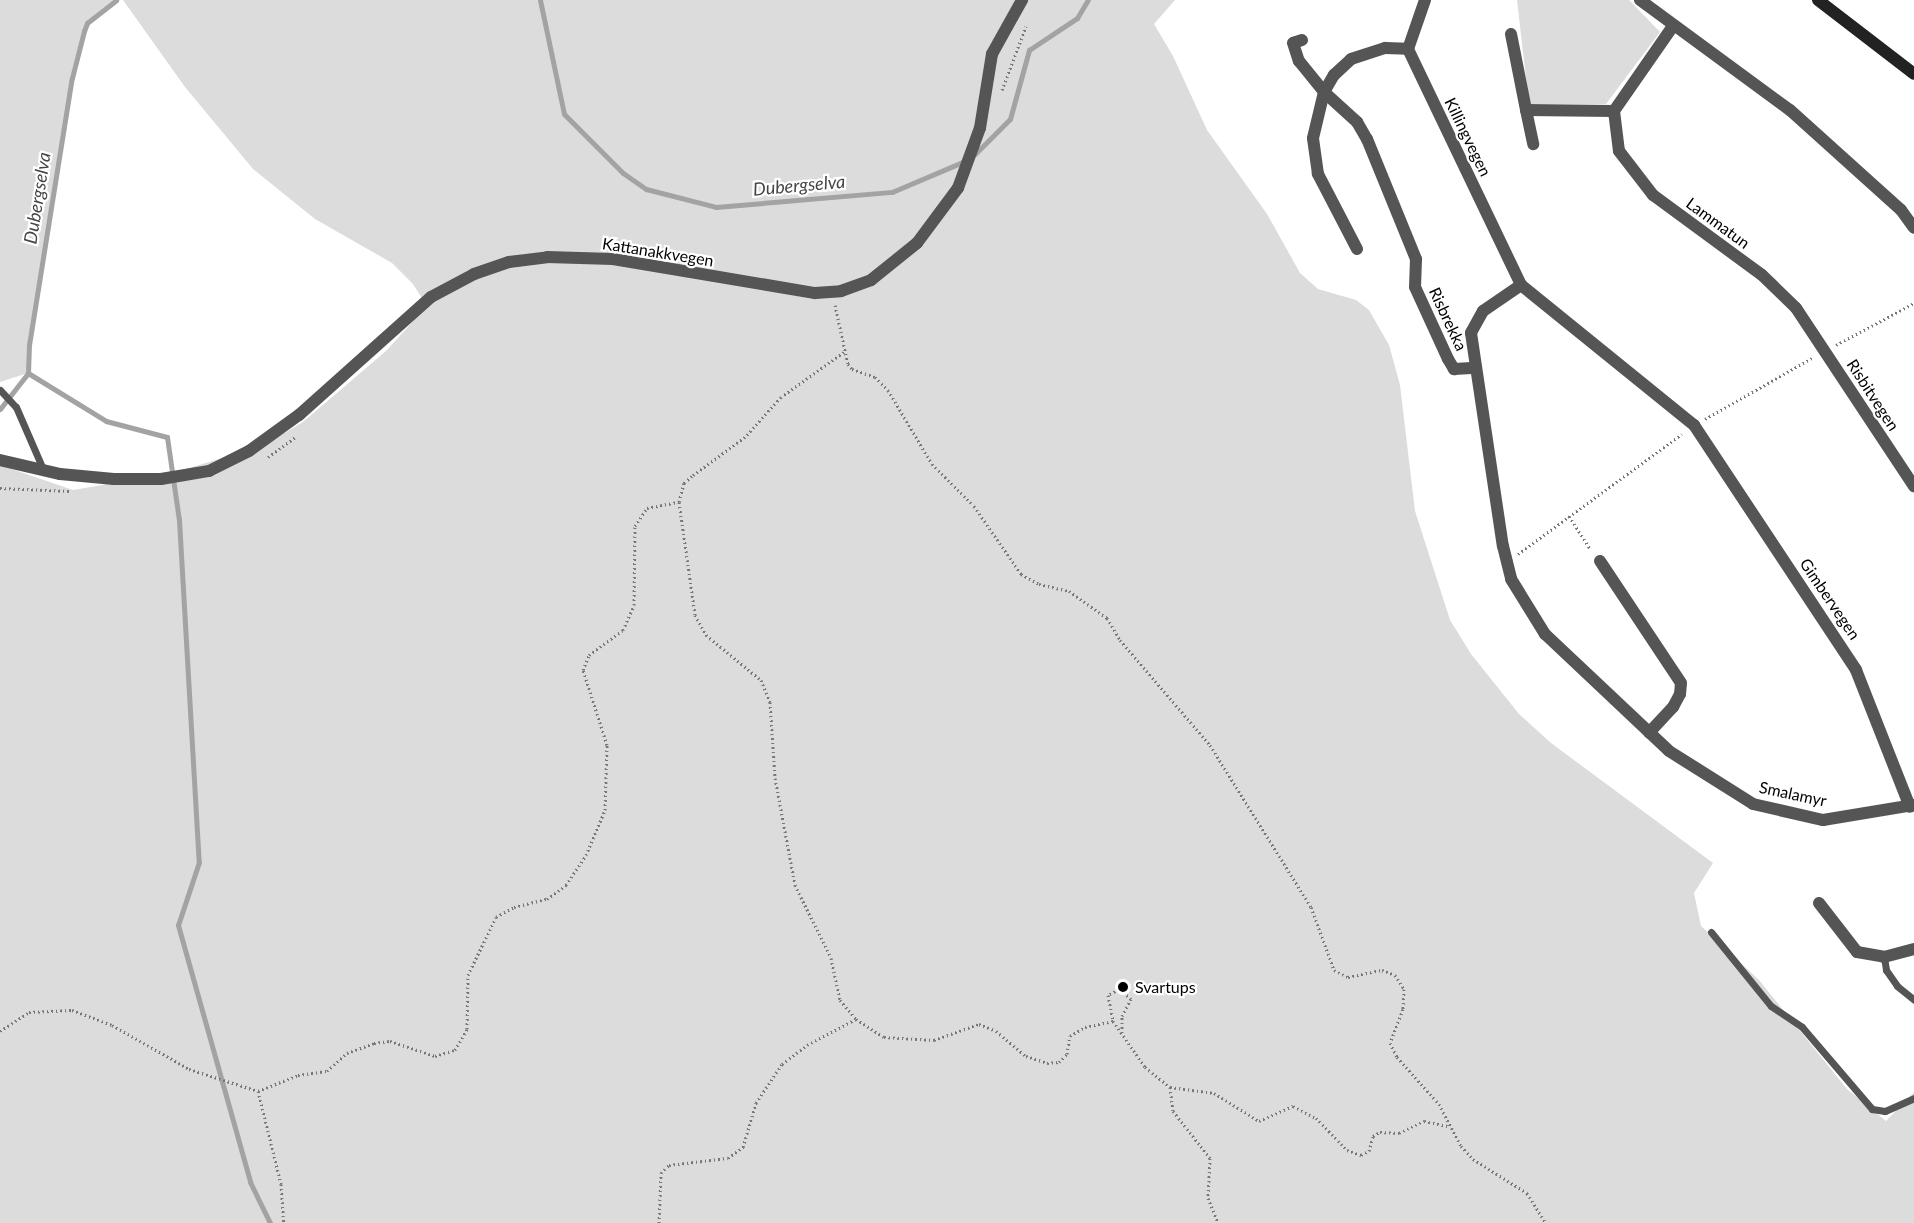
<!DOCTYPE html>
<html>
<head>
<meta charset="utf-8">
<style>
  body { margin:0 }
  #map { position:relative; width:1914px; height:1223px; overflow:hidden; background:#fff; font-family:Lato,sans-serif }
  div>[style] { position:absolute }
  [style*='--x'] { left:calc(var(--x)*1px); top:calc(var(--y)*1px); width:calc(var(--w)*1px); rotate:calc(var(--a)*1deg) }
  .green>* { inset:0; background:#dcdcdc }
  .stream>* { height:5px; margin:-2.5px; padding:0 2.5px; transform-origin:2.5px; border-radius:2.5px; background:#a3a3a3 }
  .path>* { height:3px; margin-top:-1.5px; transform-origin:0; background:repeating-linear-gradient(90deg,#777 0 1.5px,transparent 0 4.5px) }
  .lane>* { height:7px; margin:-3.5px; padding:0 3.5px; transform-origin:3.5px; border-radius:3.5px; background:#555 }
  .street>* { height:12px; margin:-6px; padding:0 6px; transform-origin:6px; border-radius:6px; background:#555 }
  .secondary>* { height:12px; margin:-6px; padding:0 6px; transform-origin:6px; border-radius:6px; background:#222 }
  .dots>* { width:16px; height:16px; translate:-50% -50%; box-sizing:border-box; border:3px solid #fff; border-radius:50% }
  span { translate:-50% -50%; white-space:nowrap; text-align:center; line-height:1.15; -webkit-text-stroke:4.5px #fff; paint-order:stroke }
  .street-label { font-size:16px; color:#000 }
  .poi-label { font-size:16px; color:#000 }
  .left { translate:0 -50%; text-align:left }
  .water-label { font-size:18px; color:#444; font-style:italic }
</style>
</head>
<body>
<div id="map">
  <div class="green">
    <div style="clip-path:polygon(0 0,116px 0,87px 23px,72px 78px,29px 345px,28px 373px,0 382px)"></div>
    <div style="clip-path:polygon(123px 0,1175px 0,1154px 24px,1173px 56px,1207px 130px,1267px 214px,1300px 273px,1318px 289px,1356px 300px,1369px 310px,1389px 345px,1400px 385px,1415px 511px,1450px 620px,1471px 654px,1519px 714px,1551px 743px,1713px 863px,1694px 893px,1701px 926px,1759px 980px,1847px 1089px,1886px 1121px,1914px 1092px,1914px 1223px,0 1223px,0 465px,73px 490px,172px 473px,263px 446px,303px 422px,386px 351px,415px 319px,423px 300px,413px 284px,392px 263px,315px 219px,253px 169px,185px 87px)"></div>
    <div style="clip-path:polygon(1517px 0,1629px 0,1660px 32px,1606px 104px,1529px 104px)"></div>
  </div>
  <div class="stream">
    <div style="--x:540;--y:0;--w:116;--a:78.1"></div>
    <div style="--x:564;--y:114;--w:83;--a:45"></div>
    <div style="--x:623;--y:173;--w:28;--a:35"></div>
    <div style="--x:646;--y:189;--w:72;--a:14.4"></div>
    <div style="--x:716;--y:207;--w:177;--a:-4.9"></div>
    <div style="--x:892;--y:192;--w:79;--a:-23"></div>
    <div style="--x:975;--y:154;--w:49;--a:-45"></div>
    <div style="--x:1010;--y:119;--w:72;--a:-74.6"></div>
    <div style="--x:1029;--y:50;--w:58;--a:-33.7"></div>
    <div style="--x:1077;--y:18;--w:21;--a:-59"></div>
    <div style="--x:28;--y:373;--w:92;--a:31.6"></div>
    <div style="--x:106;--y:421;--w:63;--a:14.7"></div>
    <div style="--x:167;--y:437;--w:84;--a:81.8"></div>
    <div style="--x:179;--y:520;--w:343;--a:86.7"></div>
    <div style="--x:199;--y:862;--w:66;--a:108.4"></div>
    <div style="--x:178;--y:925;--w:267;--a:74.3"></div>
    <div style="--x:250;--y:1182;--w:46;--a:64"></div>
    <div style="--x:0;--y:409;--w:46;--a:-52.1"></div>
    <div style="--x:28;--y:373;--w:28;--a:-88"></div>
    <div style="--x:29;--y:345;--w:270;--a:-80.9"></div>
    <div style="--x:72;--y:78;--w:49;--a:-75.7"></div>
    <div style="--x:84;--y:31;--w:9;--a:-69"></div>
    <div style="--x:87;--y:23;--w:37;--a:-38"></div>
  </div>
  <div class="path">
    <div style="--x:1002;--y:90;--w:68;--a:-69.4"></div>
    <div style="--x:835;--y:305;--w:60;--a:77.6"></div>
    <div style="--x:848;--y:364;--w:6;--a:51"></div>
    <div style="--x:852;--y:369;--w:24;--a:19"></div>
    <div style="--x:875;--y:377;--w:18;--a:45"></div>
    <div style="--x:888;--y:390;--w:86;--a:59.3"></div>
    <div style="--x:932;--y:464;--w:59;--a:45"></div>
    <div style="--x:974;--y:506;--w:83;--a:55.3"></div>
    <div style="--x:1021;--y:574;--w:21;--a:29"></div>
    <div style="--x:1039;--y:584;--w:31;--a:13"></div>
    <div style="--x:1069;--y:591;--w:47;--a:35.4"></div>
    <div style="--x:1107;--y:618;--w:26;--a:59"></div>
    <div style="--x:1120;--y:640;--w:138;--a:49.4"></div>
    <div style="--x:1210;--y:745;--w:191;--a:58.1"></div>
    <div style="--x:1311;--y:907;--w:67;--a:69.9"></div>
    <div style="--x:1334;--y:970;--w:16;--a:27"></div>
    <div style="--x:1348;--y:977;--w:35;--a:-12"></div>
    <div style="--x:1382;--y:970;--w:14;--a:21"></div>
    <div style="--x:1395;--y:975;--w:17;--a:57"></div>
    <div style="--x:1404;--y:989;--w:20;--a:93"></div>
    <div style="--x:1403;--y:1009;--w:36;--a:111"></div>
    <div style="--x:1390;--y:1043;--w:16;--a:63"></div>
    <div style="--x:1397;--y:1057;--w:63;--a:48.2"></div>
    <div style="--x:1439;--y:1104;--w:47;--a:62.4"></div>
    <div style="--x:1461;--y:1146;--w:18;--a:47"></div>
    <div style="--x:1473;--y:1159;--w:64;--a:32.2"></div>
    <div style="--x:1527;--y:1193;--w:36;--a:58"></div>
    <div style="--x:1836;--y:345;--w:89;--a:-28.3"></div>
    <div style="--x:844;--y:352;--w:77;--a:144.5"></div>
    <div style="--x:781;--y:397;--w:54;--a:132"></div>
    <div style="--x:745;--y:437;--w:66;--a:143.7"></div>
    <div style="--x:692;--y:476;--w:11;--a:139"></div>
    <div style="--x:684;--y:483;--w:20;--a:105"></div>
    <div style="--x:679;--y:502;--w:114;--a:81.9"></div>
    <div style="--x:695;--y:615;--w:23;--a:61"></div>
    <div style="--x:706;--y:635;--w:71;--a:39.3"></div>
    <div style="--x:761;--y:680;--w:24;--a:68"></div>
    <div style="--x:770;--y:702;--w:76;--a:86.2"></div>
    <div style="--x:775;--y:778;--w:109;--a:79.4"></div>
    <div style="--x:795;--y:885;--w:81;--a:63.7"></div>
    <div style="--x:831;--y:958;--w:43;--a:77.9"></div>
    <div style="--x:840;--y:1000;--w:25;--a:50"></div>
    <div style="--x:856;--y:1019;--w:33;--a:33"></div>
    <div style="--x:884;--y:1037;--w:50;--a:3.4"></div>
    <div style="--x:934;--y:1040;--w:48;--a:-19.6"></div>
    <div style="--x:979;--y:1024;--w:18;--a:22"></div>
    <div style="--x:996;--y:1031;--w:39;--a:40"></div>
    <div style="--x:1026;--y:1056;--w:22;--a:18"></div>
    <div style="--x:1047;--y:1063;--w:12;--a:-5"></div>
    <div style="--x:1059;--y:1062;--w:11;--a:-45"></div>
    <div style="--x:1067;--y:1054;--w:18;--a:-81"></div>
    <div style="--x:1070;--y:1036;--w:17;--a:-31"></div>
    <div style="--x:1085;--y:1027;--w:29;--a:-12"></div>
    <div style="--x:1705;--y:419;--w:123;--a:-29.7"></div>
    <div style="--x:268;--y:457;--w:34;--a:-36"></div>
    <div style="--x:0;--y:488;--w:70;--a:2.5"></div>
    <div style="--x:1569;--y:516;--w:40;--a:57.1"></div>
    <div style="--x:1518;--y:554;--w:203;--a:-36.2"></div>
    <div style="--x:0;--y:1031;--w:35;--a:-33"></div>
    <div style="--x:29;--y:1012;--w:43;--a:-2.7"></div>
    <div style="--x:72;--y:1010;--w:43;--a:20.6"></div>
    <div style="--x:112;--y:1025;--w:89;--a:29.7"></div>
    <div style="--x:189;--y:1069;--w:72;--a:17.7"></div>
    <div style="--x:258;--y:1091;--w:43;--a:-21.8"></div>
    <div style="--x:298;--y:1075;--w:29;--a:-8"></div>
    <div style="--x:327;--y:1071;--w:27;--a:-42"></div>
    <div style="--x:347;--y:1053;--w:29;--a:-20"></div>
    <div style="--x:374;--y:1043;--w:16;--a:-7"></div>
    <div style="--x:390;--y:1041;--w:47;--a:18.4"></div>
    <div style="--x:435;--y:1056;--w:21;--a:-17"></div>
    <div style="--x:455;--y:1050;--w:24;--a:-60"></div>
    <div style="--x:467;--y:1029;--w:54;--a:-88.9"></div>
    <div style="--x:468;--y:975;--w:64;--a:-64.2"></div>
    <div style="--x:496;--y:917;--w:21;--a:-29"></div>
    <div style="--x:514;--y:907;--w:34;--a:-14"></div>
    <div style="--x:547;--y:899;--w:24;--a:-36"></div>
    <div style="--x:566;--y:885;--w:36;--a:-56"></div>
    <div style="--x:586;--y:855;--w:49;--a:-67.1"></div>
    <div style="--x:605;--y:810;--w:65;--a:-88.2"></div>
    <div style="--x:607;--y:745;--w:79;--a:-107.7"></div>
    <div style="--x:583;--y:670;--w:16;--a:-68"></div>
    <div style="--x:589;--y:655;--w:42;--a:-36.3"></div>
    <div style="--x:623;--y:630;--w:27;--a:-66"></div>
    <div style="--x:634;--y:605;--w:79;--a:-89.3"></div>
    <div style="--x:635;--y:526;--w:22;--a:-56"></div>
    <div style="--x:647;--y:508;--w:33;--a:-11"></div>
    <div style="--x:1122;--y:1033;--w:17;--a:-90"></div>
    <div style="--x:1122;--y:1016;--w:19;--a:-62"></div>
    <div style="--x:1131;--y:999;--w:16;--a:-140"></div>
    <div style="--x:1119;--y:989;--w:13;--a:151"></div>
    <div style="--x:1108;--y:995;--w:26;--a:79"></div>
    <div style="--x:1113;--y:1021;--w:56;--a:55.2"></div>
    <div style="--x:1145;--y:1067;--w:32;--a:39"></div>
    <div style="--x:1170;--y:1087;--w:44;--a:7.8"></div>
    <div style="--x:1214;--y:1093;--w:53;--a:31.9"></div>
    <div style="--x:1259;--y:1121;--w:37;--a:-24"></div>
    <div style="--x:1293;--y:1106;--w:26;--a:28"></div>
    <div style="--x:1316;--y:1118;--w:45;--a:45.9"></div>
    <div style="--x:1347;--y:1150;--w:15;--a:20"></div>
    <div style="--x:1361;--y:1155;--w:9;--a:-27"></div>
    <div style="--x:1369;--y:1151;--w:16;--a:-75"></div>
    <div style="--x:1373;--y:1136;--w:8;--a:-30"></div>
    <div style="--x:1380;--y:1132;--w:19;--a:3"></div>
    <div style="--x:1399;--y:1133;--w:28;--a:-26"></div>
    <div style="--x:1424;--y:1121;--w:24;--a:12"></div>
    <div style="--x:1170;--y:1087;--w:24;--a:83"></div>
    <div style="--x:1173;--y:1111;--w:60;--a:51.8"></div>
    <div style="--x:1210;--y:1158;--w:40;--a:92.9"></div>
    <div style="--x:1208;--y:1198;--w:27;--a:68"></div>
    <div style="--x:258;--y:1091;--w:96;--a:76.1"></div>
    <div style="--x:281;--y:1184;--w:39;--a:86"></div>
    <div style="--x:659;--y:1223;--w:50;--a:-87.7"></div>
    <div style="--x:661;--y:1173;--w:11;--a:-45"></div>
    <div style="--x:669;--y:1165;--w:59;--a:-6.8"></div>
    <div style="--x:728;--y:1158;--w:19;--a:-36"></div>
    <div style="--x:743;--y:1147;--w:46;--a:-73.5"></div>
    <div style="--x:756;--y:1103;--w:47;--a:-56.3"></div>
    <div style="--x:782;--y:1064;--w:31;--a:-37"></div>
    <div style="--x:807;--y:1045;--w:55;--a:-28"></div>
  </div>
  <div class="lane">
    <div style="--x:0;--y:390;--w:23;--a:47"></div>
    <div style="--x:16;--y:407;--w:68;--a:66.5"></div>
    <div style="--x:1711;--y:932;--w:95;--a:51"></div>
    <div style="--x:1771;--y:1006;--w:37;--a:34"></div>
    <div style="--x:1802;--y:1027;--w:108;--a:49.5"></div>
    <div style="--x:1872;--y:1109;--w:13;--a:9"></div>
    <div style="--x:1885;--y:1111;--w:32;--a:-24"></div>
    <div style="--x:1884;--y:957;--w:13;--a:81"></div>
    <div style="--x:1886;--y:970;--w:19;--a:55"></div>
    <div style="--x:1897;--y:986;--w:22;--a:39"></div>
  </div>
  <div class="street">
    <div style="--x:1425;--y:0;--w:52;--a:109.1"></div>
    <div style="--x:1408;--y:49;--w:262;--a:64.4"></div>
    <div style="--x:1521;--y:285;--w:223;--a:39"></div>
    <div style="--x:1694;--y:425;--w:294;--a:56.5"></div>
    <div style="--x:1856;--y:670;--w:147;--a:68.5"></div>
    <div style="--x:1640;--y:0;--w:186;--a:36.3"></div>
    <div style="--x:1790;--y:110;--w:149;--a:42"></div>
    <div style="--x:1901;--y:210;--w:22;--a:54"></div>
    <div style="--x:1673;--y:26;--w:103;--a:124.8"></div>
    <div style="--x:1614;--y:111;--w:40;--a:82.9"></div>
    <div style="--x:1619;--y:151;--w:56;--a:52.3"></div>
    <div style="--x:1653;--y:195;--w:135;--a:36.3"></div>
    <div style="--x:1762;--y:275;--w:47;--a:44.1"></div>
    <div style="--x:1796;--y:308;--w:214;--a:56.5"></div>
    <div style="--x:1511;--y:34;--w:77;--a:78.8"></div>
    <div style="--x:1526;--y:110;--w:88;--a:0.7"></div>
    <div style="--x:1302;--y:40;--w:9;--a:162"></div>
    <div style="--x:1293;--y:43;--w:19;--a:72"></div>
    <div style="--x:1299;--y:61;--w:40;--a:51"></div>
    <div style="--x:1324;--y:92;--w:20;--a:-60"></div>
    <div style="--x:1334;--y:75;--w:23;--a:-43"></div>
    <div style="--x:1351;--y:59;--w:36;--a:-18"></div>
    <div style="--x:1385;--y:48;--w:23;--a:2"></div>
    <div style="--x:1526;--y:110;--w:35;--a:78"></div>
    <div style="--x:1357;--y:249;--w:85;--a:-117.5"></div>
    <div style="--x:1318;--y:174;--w:36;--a:-98"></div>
    <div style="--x:1313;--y:138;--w:47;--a:-76.6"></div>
    <div style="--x:1324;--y:92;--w:45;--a:42.3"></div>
    <div style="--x:1357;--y:122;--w:20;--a:60"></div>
    <div style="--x:1367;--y:139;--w:130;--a:67.8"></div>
    <div style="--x:1416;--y:259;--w:28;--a:92"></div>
    <div style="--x:1415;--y:287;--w:79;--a:65.4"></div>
    <div style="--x:1448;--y:359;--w:12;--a:59"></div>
    <div style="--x:1454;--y:369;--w:22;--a:-3"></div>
    <div style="--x:1521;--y:285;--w:46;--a:145.6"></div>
    <div style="--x:1483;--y:311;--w:25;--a:119"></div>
    <div style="--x:1471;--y:333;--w:215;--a:81.5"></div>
    <div style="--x:1503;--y:546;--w:34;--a:76"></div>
    <div style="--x:1511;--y:579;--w:65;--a:58.3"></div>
    <div style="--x:1545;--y:634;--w:170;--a:43.3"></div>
    <div style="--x:1669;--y:751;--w:99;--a:32.2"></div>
    <div style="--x:1753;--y:804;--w:72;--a:12.9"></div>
    <div style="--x:1823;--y:820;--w:92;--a:-9.4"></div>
    <div style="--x:0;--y:460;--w:62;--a:13.1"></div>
    <div style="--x:60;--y:474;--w:54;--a:5.3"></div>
    <div style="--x:114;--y:479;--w:47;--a:0"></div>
    <div style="--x:161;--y:479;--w:49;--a:-9.5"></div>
    <div style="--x:209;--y:471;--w:45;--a:-26.6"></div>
    <div style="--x:249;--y:451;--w:62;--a:-35.8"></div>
    <div style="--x:299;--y:415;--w:177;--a:-41.8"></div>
    <div style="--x:431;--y:297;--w:49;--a:-28.1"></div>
    <div style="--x:474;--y:274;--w:37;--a:-19"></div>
    <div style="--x:509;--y:262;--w:38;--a:-7"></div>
    <div style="--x:547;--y:257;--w:66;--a:1.7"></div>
    <div style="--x:613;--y:259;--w:205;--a:9.6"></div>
    <div style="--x:815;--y:293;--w:26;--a:-4"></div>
    <div style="--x:841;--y:291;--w:32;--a:-20"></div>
    <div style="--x:871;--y:280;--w:59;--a:-38.8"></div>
    <div style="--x:917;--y:243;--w:69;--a:-53.3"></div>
    <div style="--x:958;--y:188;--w:64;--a:-69.9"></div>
    <div style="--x:980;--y:128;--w:75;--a:-80.8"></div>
    <div style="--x:992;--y:54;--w:62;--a:-60.9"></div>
    <div style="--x:1600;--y:561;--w:146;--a:56.4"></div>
    <div style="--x:1681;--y:683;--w:11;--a:95"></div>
    <div style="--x:1680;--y:694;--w:15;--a:118"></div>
    <div style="--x:1673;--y:707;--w:35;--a:133"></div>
    <div style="--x:1819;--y:903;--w:62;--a:52.2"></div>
    <div style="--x:1857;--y:952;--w:27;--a:10"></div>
    <div style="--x:1884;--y:957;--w:31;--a:-15"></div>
  </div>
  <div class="secondary">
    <div style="--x:1818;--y:0;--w:121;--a:37.6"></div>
  </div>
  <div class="dots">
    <div style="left:1123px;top:987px;background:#000"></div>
  </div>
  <div class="street-label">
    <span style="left:1468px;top:137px;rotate:64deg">Killingvegen</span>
    <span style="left:1718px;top:223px;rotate:36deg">Lammatun</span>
    <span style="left:658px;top:252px;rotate:9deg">Kattanakkvegen</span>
    <span style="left:1448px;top:319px;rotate:65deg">Risbrekka</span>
    <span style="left:1873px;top:395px;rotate:57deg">Risbitvegen</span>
    <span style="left:1830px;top:599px;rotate:56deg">Gimbervegen</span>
    <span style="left:1793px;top:794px;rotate:12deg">Smalamyr</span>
  </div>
  <div class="poi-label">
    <span class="left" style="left:1135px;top:987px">Svartups</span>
  </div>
  <div class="water-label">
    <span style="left:799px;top:185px;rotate:-5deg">Dubergselva</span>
    <span style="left:37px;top:198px;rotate:-81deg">Dubergselva</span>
  </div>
</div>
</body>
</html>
